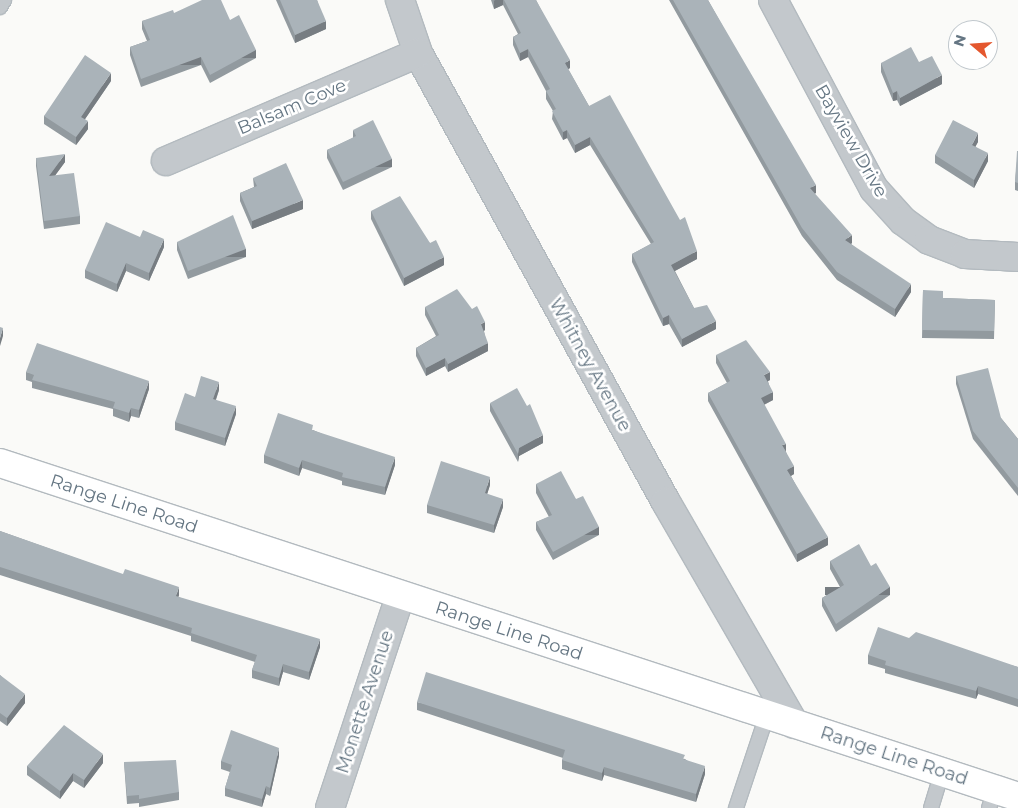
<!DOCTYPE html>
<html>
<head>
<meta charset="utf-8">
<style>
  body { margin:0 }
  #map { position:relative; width:1018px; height:808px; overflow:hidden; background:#fafaf8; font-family:Montserrat,sans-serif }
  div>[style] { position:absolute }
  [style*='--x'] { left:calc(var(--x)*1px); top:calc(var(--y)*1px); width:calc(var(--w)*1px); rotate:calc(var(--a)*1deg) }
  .roads { filter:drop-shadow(1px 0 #b3babf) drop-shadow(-1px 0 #b3babf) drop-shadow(0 1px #b3babf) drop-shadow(0 -1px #b3babf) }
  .service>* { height:14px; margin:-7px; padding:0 7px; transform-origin:7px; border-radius:7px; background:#c3c8cc }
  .minor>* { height:28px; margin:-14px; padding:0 14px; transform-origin:14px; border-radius:14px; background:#c3c8cc }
  .secondary>* { height:28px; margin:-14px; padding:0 14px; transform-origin:14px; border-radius:14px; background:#fff }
  .wall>* { inset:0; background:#929a9f }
  .shaded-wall>* { inset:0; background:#777d82; transform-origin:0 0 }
  .building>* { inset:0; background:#aab3b9 }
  span { translate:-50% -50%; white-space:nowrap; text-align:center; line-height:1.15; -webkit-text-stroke:5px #fff; paint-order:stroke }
  .street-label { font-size:18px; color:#657683 }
  .north { position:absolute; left:948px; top:20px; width:50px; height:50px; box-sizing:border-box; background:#fff; border:1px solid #c1c8cd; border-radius:50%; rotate:288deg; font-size:14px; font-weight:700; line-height:20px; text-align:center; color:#657683 }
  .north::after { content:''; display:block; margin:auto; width:18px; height:22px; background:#e4572e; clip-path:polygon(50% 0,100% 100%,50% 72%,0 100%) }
</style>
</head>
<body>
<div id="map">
  <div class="roads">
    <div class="service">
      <div style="--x:0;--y:7;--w:8;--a:-60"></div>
      <div style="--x:736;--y:808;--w:98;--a:-71.6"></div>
      <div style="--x:931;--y:808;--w:38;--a:-73"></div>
      <div style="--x:989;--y:808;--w:19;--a:-72"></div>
    </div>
    <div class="minor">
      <div style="--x:400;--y:0;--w:56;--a:71.2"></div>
      <div style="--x:418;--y:53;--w:513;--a:61.09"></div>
      <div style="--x:666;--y:502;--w:256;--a:60"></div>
      <div style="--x:773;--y:0;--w:214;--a:61.9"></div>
      <div style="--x:874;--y:189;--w:43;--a:47.8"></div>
      <div style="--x:903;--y:221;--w:32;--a:36"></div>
      <div style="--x:929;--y:240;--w:39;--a:21"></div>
      <div style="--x:965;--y:254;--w:53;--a:3.2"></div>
      <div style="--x:166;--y:161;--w:274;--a:-23.2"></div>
      <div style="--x:330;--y:808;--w:223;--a:-71.7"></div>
    </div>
    <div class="secondary">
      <div style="--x:0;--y:463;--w:1071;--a:18.16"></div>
    </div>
  </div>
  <div class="wall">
    <div style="clip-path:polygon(276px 0,317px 0,326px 29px,295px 43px)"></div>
    <div style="clip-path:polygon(491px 0,536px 0,570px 68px,568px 69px,589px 106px,697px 259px,675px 271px,694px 308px,716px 329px,682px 347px,669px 324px,663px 326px,632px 262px,632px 254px,651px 244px,590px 145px,575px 153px,567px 138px,563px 140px,552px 119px,553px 111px,546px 99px,546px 91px,528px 57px,520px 61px,513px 45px,513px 37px,518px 34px,503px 5px,494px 9px)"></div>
    <div style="clip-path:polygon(669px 0,708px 0,816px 193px,814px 194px,852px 243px,851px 244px,911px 292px,895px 317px,837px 280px,802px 236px)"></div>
    <div style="clip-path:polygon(174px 13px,230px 20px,256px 58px,210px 83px,201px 65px,141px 87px,130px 55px,130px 47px,147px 41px,142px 29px,142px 21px)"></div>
    <div style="clip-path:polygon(919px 62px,942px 84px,900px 106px,897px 100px,893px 101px,881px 72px,881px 63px)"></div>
    <div style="clip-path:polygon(111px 81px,85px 119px,88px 129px,76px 145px,44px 124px,44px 116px)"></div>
    <div style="clip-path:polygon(353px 130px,392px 167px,343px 190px,327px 158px,327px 150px,353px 138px)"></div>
    <div style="clip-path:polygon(978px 142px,975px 146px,988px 161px,974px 188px,935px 163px,935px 155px)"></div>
    <div style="clip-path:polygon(1018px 151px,1018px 191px,1015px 190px,1015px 182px)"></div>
    <div style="clip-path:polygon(36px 158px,65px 162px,55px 175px,80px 216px,80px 224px,44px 229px,36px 166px)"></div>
    <div style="clip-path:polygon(253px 178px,303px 209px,252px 229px,240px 201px,240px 193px,254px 187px)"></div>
    <div style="clip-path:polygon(371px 211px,430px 243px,444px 265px,404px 286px,371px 219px)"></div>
    <div style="clip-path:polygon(177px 242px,246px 257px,188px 279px,177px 250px)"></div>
    <div style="clip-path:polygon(164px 247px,149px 281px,126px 271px,117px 292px,85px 278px,85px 270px)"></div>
    <div style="clip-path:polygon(923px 290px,943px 298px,995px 300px,994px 339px,922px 338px)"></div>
    <div style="clip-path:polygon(425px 307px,485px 330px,484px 331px,488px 351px,448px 372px,445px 366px,426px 376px,416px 356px,416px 348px,436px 336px,425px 315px)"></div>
    <div style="clip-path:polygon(716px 355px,770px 380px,768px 381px,773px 400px,764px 405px,786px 452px,794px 474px,791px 476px,828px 545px,797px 562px,708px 401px,708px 393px,727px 383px,716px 363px)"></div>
    <div style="clip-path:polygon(26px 372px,149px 389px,139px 418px,131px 416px,129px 422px,113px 416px,113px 409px,32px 388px,32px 382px,26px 380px)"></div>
    <div style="clip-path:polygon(956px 376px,1001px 418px,1018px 439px,1018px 496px,973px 439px,956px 384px)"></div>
    <div style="clip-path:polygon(219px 390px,216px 400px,236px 414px,225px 446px,175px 430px,175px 422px,195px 397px)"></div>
    <div style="clip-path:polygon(490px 403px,543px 443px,519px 456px,518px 462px,490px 411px)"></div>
    <div style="clip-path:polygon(313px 430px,395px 465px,385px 495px,342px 485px,342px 481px,302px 468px,299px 476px,264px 463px,264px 455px)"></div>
    <div style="clip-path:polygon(536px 484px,576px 499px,599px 535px,553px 560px,536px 530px,536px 522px,549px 517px,536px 493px)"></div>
    <div style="clip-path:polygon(490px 485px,487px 494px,503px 507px,494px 533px,427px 513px,427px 505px)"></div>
    <div style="clip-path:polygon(0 531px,179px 595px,178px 597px,320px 647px,309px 680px,283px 672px,279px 686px,252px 678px,252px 670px,255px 662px,191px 641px,191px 636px,0 575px)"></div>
    <div style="clip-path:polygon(830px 561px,871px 566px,890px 595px,836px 632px,822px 606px,822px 598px,840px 587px,830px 569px)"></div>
    <div style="clip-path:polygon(909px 638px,1018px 667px,1018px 707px,978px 694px,976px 699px,885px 673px,885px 669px,868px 664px,868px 655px)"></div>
    <div style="clip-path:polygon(0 675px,25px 703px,7px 726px,0 721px)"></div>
    <div style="clip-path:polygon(417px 702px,685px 759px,705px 774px,696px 802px,604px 775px,602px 781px,562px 769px,562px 760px,563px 758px,417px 710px)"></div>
    <div style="clip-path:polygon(279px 756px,270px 796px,266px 794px,262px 807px,225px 796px,225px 788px,230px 772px,221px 769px,221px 761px)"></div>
    <div style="clip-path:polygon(124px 762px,179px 792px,179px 800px,139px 807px,139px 803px,127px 804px)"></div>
    <div style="clip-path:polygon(103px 763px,84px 788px,73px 781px,60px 799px,27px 775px,27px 766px)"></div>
  </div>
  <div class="shaded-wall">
    <div style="clip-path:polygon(495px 0,503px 0,503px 5px,494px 9px,494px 1px)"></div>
    <div style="clip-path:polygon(326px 21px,326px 29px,295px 43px,295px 35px)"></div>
    <div style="clip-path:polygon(528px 49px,528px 57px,520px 61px,520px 53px)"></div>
    <div style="left:256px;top:50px;width:8px;height:52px;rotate:90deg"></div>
    <div style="left:201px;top:57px;width:8px;height:64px;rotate:90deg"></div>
    <div style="clip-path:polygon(570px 60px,570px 68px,565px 71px,565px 63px)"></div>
    <div style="clip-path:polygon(111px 73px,111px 81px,81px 125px,81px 117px)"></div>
    <div style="clip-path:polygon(942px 75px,942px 84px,900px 106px,900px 98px)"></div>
    <div style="clip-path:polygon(897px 91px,897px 100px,893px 101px,893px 93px)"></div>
    <div style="clip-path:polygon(88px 121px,88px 129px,76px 145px,76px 137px)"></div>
    <div style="clip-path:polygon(567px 130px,567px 138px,563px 140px,563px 132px)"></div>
    <div style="clip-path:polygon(978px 133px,978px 142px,972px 153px,972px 145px)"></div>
    <div style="clip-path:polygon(590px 137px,590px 145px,575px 153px,575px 145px)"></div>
    <div style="clip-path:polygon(988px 153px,988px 161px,974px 188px,974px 180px)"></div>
    <div style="clip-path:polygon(65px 154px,65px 162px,49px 184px,49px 176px)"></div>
    <div style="left:392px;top:159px;width:8px;height:54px;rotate:90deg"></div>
    <div style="clip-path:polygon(816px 185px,816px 193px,810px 196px,810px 188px)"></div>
    <div style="clip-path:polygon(303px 200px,303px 209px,252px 229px,252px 221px)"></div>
    <div style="clip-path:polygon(852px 235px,852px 243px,845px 248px,845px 240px)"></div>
    <div style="clip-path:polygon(164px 239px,164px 247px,149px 281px,149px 273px)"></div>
    <div style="left:246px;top:249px;width:8px;height:62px;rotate:90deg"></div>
    <div style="clip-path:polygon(697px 251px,697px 259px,671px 273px,671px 265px)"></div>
    <div style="clip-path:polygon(444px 257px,444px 265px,404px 286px,404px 278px)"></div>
    <div style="clip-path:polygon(126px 263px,126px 271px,117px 292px,117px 284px)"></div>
    <div style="clip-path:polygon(911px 284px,911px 292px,895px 317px,895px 309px)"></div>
    <div style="clip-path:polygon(669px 315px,669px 324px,663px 326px,663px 318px)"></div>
    <div style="clip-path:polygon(716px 321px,716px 329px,682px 347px,682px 339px)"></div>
    <div style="clip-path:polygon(485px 322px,485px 330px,481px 332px,481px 324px)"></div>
    <div style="clip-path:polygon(3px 328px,3px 336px,0 346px,0 338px)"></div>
    <div style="clip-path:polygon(488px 343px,488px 351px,448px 372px,448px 364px)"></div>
    <div style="clip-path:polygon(445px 358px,445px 366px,426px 376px,426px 368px)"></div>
    <div style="clip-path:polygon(770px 372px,770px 380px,764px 383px,764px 375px)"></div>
    <div style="clip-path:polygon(149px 381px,149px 389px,139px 418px,139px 410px)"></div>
    <div style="clip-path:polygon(219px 382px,219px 390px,213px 407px,213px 399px)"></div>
    <div style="clip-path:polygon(773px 392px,773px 400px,761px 406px,761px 398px)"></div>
    <div style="clip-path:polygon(236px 406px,236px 414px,225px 446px,225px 438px)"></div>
    <div style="clip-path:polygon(131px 408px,131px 416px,129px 422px,129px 413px)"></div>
    <div style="clip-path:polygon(543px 435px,543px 443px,519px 456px,518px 462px,518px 454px,519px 448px)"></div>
    <div style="clip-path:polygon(786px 444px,786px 452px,782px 445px)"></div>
    <div style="clip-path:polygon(395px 457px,395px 465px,385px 495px,385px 487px)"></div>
    <div style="clip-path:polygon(302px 460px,302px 468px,299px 476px,299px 468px)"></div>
    <div style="clip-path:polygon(794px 466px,794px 474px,787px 478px,787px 470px)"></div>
    <div style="clip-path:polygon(490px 477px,490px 485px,485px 501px,485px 493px)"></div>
    <div style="clip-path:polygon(503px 499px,503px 507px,494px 533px,494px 525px)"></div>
    <div style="left:599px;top:527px;width:8px;height:52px;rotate:90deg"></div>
    <div style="clip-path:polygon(828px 537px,828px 545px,797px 562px,797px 554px)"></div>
    <div style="clip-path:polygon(179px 587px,179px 595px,176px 604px,176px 596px)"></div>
    <div style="left:890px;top:587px;width:8px;height:65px;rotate:90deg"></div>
    <div style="clip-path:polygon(320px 639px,320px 647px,309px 680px,309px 672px)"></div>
    <div style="clip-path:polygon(283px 664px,283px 672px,279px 686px,279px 678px)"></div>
    <div style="clip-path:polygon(978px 686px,978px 694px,976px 699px,976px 691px)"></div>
    <div style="clip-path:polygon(25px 694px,25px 703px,7px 726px,7px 718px)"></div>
    <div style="clip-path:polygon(279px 748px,279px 756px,270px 796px,270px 788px)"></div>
    <div style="clip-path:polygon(103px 754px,103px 763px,84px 788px,84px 780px)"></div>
    <div style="clip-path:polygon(705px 766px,705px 774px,696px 802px,696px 794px)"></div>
    <div style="clip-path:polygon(604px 767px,604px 775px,602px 781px,602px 773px)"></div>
    <div style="clip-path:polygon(73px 773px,73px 781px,60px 799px,60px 791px)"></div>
    <div style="clip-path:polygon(266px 786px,266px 794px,262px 807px,262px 799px)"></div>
  </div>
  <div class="building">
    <div style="clip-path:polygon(202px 0,221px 0,230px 20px,239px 15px,256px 50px,210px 75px,201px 57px,141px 79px,130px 47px,150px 40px,142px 21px,173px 10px,174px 13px)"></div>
    <div style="clip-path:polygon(280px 0,317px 0,326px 21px,295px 35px)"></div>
    <div style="clip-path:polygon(504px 0,536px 0,570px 60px,565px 63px,589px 106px,610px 95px,680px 220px,685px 217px,697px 251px,671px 265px,694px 308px,707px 305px,716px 321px,682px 339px,669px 315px,663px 318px,632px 254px,654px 242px,590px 137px,575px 145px,567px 130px,563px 132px,552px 111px,556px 109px,546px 91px,550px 89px,528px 49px,520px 53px,513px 37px,521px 33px)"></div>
    <div style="clip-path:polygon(673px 0,708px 0,816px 185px,810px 188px,852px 235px,845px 240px,911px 284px,895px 309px,837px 272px,802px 228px)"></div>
    <div style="clip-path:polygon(911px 47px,919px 62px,932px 56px,942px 75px,900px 98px,897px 91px,893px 93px,881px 63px)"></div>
    <div style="clip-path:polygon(85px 55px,111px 73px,81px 117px,88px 121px,76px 137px,44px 116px)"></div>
    <div style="clip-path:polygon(373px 120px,392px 159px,343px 182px,327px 150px,356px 136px,353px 130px)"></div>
    <div style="clip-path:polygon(953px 120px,978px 133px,972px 145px,988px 153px,974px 180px,935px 155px)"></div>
    <div style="clip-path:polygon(1017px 151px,1018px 151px,1018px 183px,1015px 182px)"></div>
    <div style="clip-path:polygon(65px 154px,49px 176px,74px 173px,80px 216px,44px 221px,36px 158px)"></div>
    <div style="clip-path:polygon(286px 163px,303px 200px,252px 221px,240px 193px,257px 186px,253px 178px)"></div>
    <div style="clip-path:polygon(400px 196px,430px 243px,436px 240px,444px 257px,404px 278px,371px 211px)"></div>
    <div style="clip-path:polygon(233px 215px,246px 249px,188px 271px,177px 242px)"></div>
    <div style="clip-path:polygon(106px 222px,140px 237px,143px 230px,164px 239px,149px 273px,126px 263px,117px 284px,85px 270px)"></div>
    <div style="clip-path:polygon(457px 289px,472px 309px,477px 306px,485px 322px,481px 324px,488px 343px,448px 364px,445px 358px,426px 368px,416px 348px,439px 335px,425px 307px)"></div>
    <div style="clip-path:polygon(923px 290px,943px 291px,943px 298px,995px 300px,994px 331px,922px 330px)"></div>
    <div style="clip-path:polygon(0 327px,3px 328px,0 338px)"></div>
    <div style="clip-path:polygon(746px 340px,770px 372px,764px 375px,773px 392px,761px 398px,786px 444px,782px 445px,794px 466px,787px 470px,828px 537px,797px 554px,708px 393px,730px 381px,716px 355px)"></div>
    <div style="clip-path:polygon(37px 343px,149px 381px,139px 410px,131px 408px,129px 413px,113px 408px,115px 402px,32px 380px,34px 375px,26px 372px)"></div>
    <div style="clip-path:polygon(988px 368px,1001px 418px,1018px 439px,1018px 488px,973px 431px,956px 376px)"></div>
    <div style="clip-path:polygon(201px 376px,219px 382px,213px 399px,236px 406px,225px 438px,175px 422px,185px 393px,195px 397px)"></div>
    <div style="clip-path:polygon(517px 388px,527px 406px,530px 404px,543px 435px,519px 448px,518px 454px,490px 403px)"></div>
    <div style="clip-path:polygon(278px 413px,313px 425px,312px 430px,395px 457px,385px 487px,342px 477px,343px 473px,302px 460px,299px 468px,264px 455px)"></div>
    <div style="clip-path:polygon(441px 461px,490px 477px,485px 493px,503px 499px,494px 525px,427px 505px)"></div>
    <div style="clip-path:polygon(561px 471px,576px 499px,583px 496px,599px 527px,553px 552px,536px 522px,552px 515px,536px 484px)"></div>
    <div style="clip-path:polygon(0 531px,123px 574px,125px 569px,179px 587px,176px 596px,320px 639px,309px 672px,283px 664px,279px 678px,252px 670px,257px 655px,191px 633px,192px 628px,0 567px)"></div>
    <div style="clip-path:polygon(859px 544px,871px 566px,876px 563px,890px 587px,836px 624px,822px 598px,844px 585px,830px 561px)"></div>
    <div style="clip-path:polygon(878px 627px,909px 638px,916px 632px,1018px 667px,1018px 699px,978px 686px,976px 691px,885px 665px,886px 661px,868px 655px)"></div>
    <div style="clip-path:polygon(426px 672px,685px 755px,683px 759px,705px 766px,696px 794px,604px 767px,602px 773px,562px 760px,565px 750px,417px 702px)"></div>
    <div style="clip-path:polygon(0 675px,25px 694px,7px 718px,0 713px)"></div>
    <div style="clip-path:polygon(64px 725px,103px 754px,84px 780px,73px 773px,60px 791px,27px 766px)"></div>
    <div style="clip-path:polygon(231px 730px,279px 748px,270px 788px,266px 786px,262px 799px,225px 788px,232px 765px,221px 761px)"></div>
    <div style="clip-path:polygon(176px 760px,179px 792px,139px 799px,139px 795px,127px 796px,124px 762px)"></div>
  </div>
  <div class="street-label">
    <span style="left:292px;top:107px;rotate:-23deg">Balsam Cove</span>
    <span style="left:851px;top:141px;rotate:60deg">Bayview Drive</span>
    <span style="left:590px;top:365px;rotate:61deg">Whitney Avenue</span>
    <span style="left:124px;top:504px;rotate:18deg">Range Line Road</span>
    <span style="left:509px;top:631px;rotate:18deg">Range Line Road</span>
    <span style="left:365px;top:702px;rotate:-72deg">Monette Avenue</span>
    <span style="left:894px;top:756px;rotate:18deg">Range Line Road</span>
  </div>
  <div class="north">N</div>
</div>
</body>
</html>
